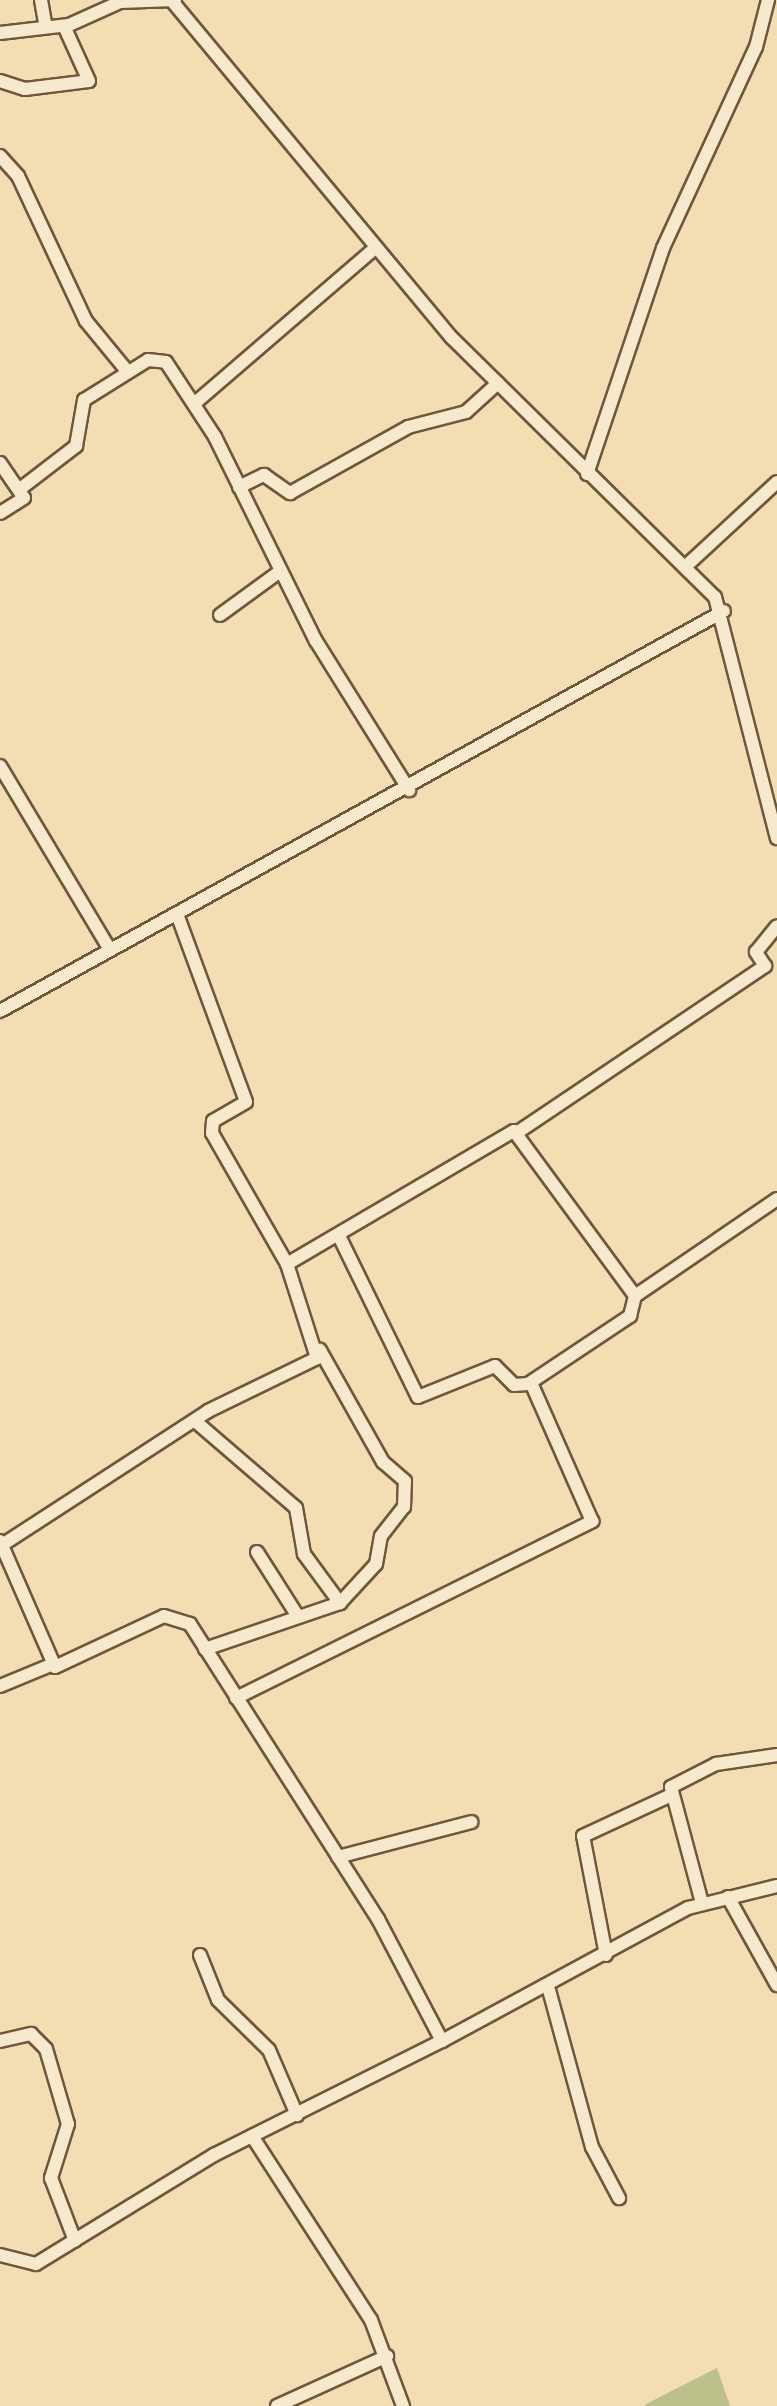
<!DOCTYPE html>
<html>
<head>
<meta charset="utf-8">
<style>
  body { margin:0 }
  #map { position:relative; width:777px; height:2406px; overflow:hidden; background:#f3ddb3; font-family:"EB Garamond",serif }
  div>[style] { position:absolute }
  [style*='--x'] { left:calc(var(--x)*1px); top:calc(var(--y)*1px); width:calc(var(--w)*1px); rotate:calc(var(--a)*1deg) }
  .green>* { inset:0; background:#bdc08b }
  .roads { filter:drop-shadow(2px 0 #70573b) drop-shadow(-2px 0 #70573b) drop-shadow(0 2px #70573b) drop-shadow(0 -2px #70573b) }
  .minor>* { height:12px; margin:-6px; padding:0 6px; transform-origin:6px; border-radius:6px; background:#f7e9ce }
  span { translate:-50% -50%; white-space:nowrap; text-align:center; line-height:1.15; -webkit-text-stroke:8px #f7e9ce; paint-order:stroke }
</style>
</head>
<body>
<div id="map">
  <div class="green">
    <div style="clip-path:polygon(717px 2368px,730px 2406px,645px 2406px,646px 2404px)"></div>
  </div>
  <div class="roads">
    <div class="minor">
      <div style="--x:41;--y:0;--w:27;--a:80"></div>
      <div style="--x:172;--y:1;--w:438;--a:50.3"></div>
      <div style="--x:452;--y:338;--w:369;--a:44.6"></div>
      <div style="--x:715;--y:597;--w:249;--a:75.6"></div>
      <div style="--x:0;--y:33;--w:69;--a:-6.6"></div>
      <div style="--x:69;--y:25;--w:56;--a:-24.3"></div>
      <div style="--x:120;--y:2;--w:55;--a:-2.1"></div>
      <div style="--x:0;--y:81;--w:26;--a:18"></div>
      <div style="--x:25;--y:89;--w:64;--a:-7.1"></div>
      <div style="--x:89;--y:81;--w:60;--a:-114.4"></div>
      <div style="--x:0;--y:156;--w:27;--a:48"></div>
      <div style="--x:18;--y:176;--w:160;--a:64.9"></div>
      <div style="--x:86;--y:321;--w:65;--a:50.6"></div>
      <div style="--x:195;--y:403;--w:238;--a:-40.7"></div>
      <div style="--x:0;--y:463;--w:42;--a:55.6"></div>
      <div style="--x:24;--y:498;--w:28;--a:148"></div>
      <div style="--x:587;--y:474;--w:238;--a:-71.4"></div>
      <div style="--x:663;--y:248;--w:221;--a:-65.2"></div>
      <div style="--x:756;--y:47;--w:49;--a:-75.7"></div>
      <div style="--x:239;--y:487;--w:28;--a:-26"></div>
      <div style="--x:264;--y:475;--w:32;--a:35"></div>
      <div style="--x:290;--y:493;--w:135;--a:-29.2"></div>
      <div style="--x:408;--y:427;--w:60;--a:-14.5"></div>
      <div style="--x:466;--y:412;--w:43;--a:-42.2"></div>
      <div style="--x:20;--y:489;--w:71;--a:-37.5"></div>
      <div style="--x:76;--y:446;--w:47;--a:-80.1"></div>
      <div style="--x:84;--y:400;--w:75;--a:-32"></div>
      <div style="--x:148;--y:360;--w:18;--a:6"></div>
      <div style="--x:166;--y:362;--w:90;--a:56.8"></div>
      <div style="--x:215;--y:437;--w:228;--a:63.7"></div>
      <div style="--x:316;--y:641;--w:176;--a:58"></div>
      <div style="--x:686;--y:566;--w:124;--a:-42.7"></div>
      <div style="--x:220;--y:615;--w:73;--a:-36.1"></div>
      <div style="--x:0;--y:766;--w:214;--a:59.1"></div>
      <div style="--x:177;--y:914;--w:200;--a:69.8"></div>
      <div style="--x:246;--y:1102;--w:38;--a:150"></div>
      <div style="--x:213;--y:1121;--w:12;--a:95"></div>
      <div style="--x:212;--y:1133;--w:151;--a:60.2"></div>
      <div style="--x:287;--y:1264;--w:263;--a:-30.4"></div>
      <div style="--x:514;--y:1131;--w:205;--a:53.7"></div>
      <div style="--x:635;--y:1296;--w:172;--a:-34.3"></div>
      <div style="--x:0;--y:1011;--w:827;--a:-28.92"></div>
      <div style="--x:518;--y:1132;--w:298;--a:-33.9"></div>
      <div style="--x:765;--y:966;--w:17;--a:-123"></div>
      <div style="--x:756;--y:952;--w:33;--a:-51"></div>
      <div style="--x:339;--y:1236;--w:179;--a:63.9"></div>
      <div style="--x:418;--y:1397;--w:83;--a:-21.9"></div>
      <div style="--x:495;--y:1366;--w:27;--a:45"></div>
      <div style="--x:514;--y:1385;--w:14;--a:-4"></div>
      <div style="--x:528;--y:1384;--w:123;--a:-33.7"></div>
      <div style="--x:630;--y:1316;--w:21;--a:-76"></div>
      <div style="--x:195;--y:1421;--w:133;--a:40.7"></div>
      <div style="--x:296;--y:1508;--w:47;--a:80.1"></div>
      <div style="--x:304;--y:1554;--w:61;--a:53.7"></div>
      <div style="--x:0;--y:1541;--w:137;--a:66.4"></div>
      <div style="--x:55;--y:1667;--w:120;--a:-25.1"></div>
      <div style="--x:164;--y:1616;--w:27;--a:17"></div>
      <div style="--x:190;--y:1624;--w:350;--a:57.5"></div>
      <div style="--x:378;--y:1919;--w:138;--a:62.3"></div>
      <div style="--x:442;--y:2041;--w:280;--a:-28.4"></div>
      <div style="--x:688;--y:1908;--w:92;--a:-13.9"></div>
      <div style="--x:2;--y:1545;--w:246;--a:-33"></div>
      <div style="--x:208;--y:1411;--w:121;--a:-25.9"></div>
      <div style="--x:317;--y:1358;--w:99;--a:-107.7"></div>
      <div style="--x:257;--y:1552;--w:75;--a:57.6"></div>
      <div style="--x:205;--y:1649;--w:143;--a:-18.8"></div>
      <div style="--x:340;--y:1603;--w:53;--a:-47.3"></div>
      <div style="--x:376;--y:1564;--w:28;--a:-80"></div>
      <div style="--x:381;--y:1536;--w:37;--a:-52"></div>
      <div style="--x:404;--y:1507;--w:26;--a:-88"></div>
      <div style="--x:405;--y:1481;--w:29;--a:-139"></div>
      <div style="--x:383;--y:1462;--w:129;--a:-119.4"></div>
      <div style="--x:0;--y:1686;--w:55;--a:-22.4"></div>
      <div style="--x:236;--y:1698;--w:398;--a:-26.4"></div>
      <div style="--x:592;--y:1521;--w:151;--a:-113.8"></div>
      <div style="--x:338;--y:1857;--w:138;--a:-14.7"></div>
      <div style="--x:728;--y:1897;--w:101;--a:60.9"></div>
      <div style="--x:702;--y:1903;--w:120;--a:-105"></div>
      <div style="--x:671;--y:1787;--w:51;--a:-27.1"></div>
      <div style="--x:716;--y:1764;--w:62;--a:-8.4"></div>
      <div style="--x:200;--y:1955;--w:48;--a:68.2"></div>
      <div style="--x:218;--y:2000;--w:71;--a:44.4"></div>
      <div style="--x:269;--y:2050;--w:71;--a:66.7"></div>
      <div style="--x:606;--y:1955;--w:121;--a:-100.9"></div>
      <div style="--x:583;--y:1836;--w:95;--a:-24.9"></div>
      <div style="--x:549;--y:1990;--w:163;--a:74.7"></div>
      <div style="--x:592;--y:2147;--w:58;--a:62.1"></div>
      <div style="--x:0;--y:2041;--w:32;--a:-13"></div>
      <div style="--x:31;--y:2034;--w:21;--a:45"></div>
      <div style="--x:46;--y:2049;--w:78;--a:73.7"></div>
      <div style="--x:68;--y:2124;--w:57;--a:107.5"></div>
      <div style="--x:51;--y:2178;--w:67;--a:69.1"></div>
      <div style="--x:252;--y:2136;--w:219;--a:57.1"></div>
      <div style="--x:371;--y:2320;--w:92;--a:69.6"></div>
      <div style="--x:0;--y:2255;--w:37;--a:14"></div>
      <div style="--x:36;--y:2264;--w:209;--a:-31.5"></div>
      <div style="--x:214;--y:2155;--w:255;--a:-26.6"></div>
      <div style="--x:277;--y:2406;--w:121;--a:-24.4"></div>
    </div>
  </div>
</div>
</body>
</html>
